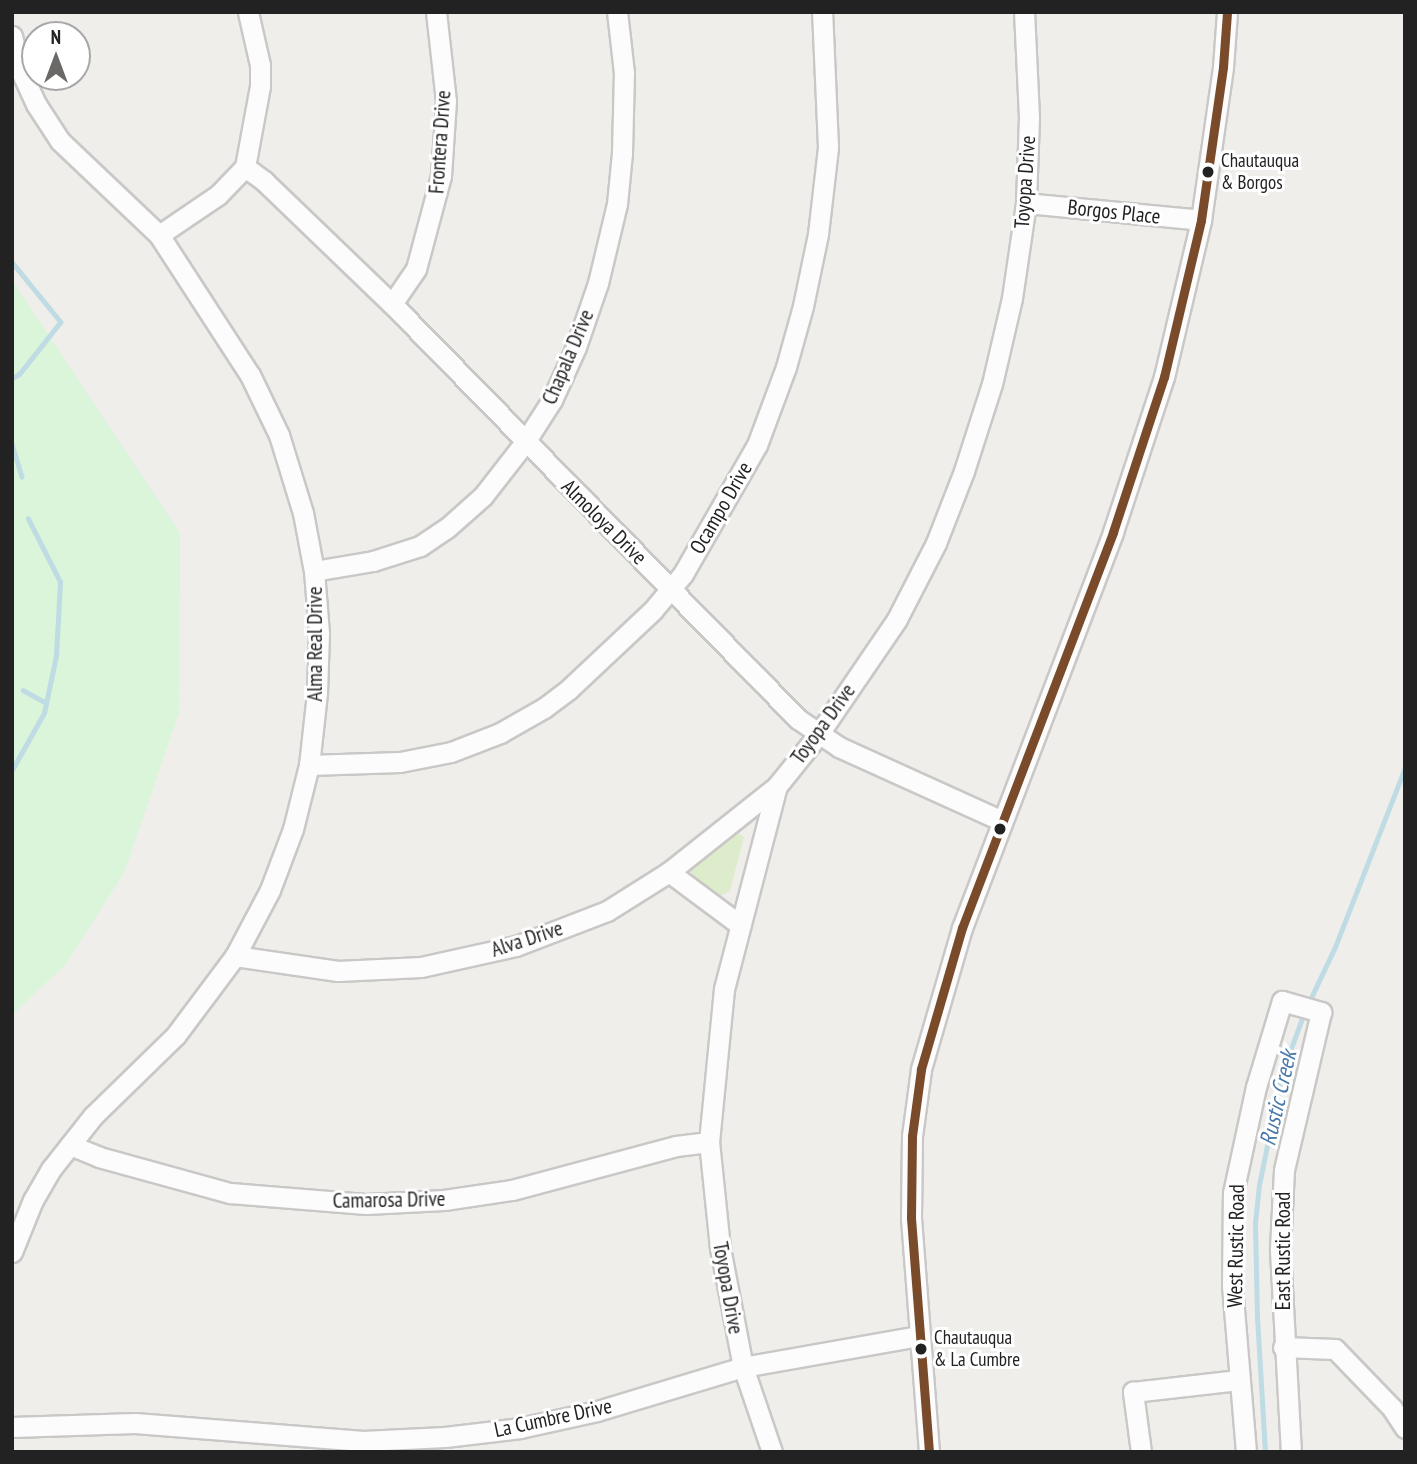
<!DOCTYPE html>
<html>
<head>
<meta charset="utf-8">
<style>
  body { margin:0 }
  #map { position:relative; width:1417px; height:1464px; overflow:hidden; background:#f0eeeb; font-family:"PT Sans Narrow",sans-serif }
  div>[style] { position:absolute }
  [style*='--x'] { left:calc(var(--x)*1px); top:calc(var(--y)*1px); width:calc(var(--w)*1px); rotate:calc(var(--a)*1deg) }
  .grass>* { inset:0; background:#ddeccb }
  .park>* { inset:0; background:#daf5da }
  .stream>* { height:4.5px; margin:-2.25px; padding:0 2.25px; transform-origin:2.25px; border-radius:2.25px; background:#bfdbe3 }
  .roads { filter:drop-shadow(2px 0 #c9c8c7) drop-shadow(-2px 0 #c9c8c7) drop-shadow(0 2px #c9c8c7) drop-shadow(0 -2px #c9c8c7) }
  .minor>* { height:19px; margin:-9.5px; padding:0 9.5px; transform-origin:9.5px; border-radius:9.5px; background:#fdfcfc }
  .bus-1>* { height:9px; margin:-4.5px; padding:0 4.5px; transform-origin:4.5px; border-radius:4.5px; background:#7a4b2a }
  .dots>* { width:19px; height:19px; translate:-50% -50%; box-sizing:border-box; border:4px solid #fff; border-radius:50% }
  span { translate:-50% -50%; white-space:nowrap; text-align:center; line-height:1.15; -webkit-text-stroke:6px #fff; paint-order:stroke }
  .bus-label { font-size:19px; color:#222 }
  .left { translate:0 -50%; text-align:left }
  .street-label { font-size:21px; color:#222 }
  .water-label { font-size:23px; color:#4a7aab; font-style:italic }
  .frame { position:absolute; inset:0; border:14px solid #222; pointer-events:none }
  .north { position:absolute; left:21px; top:21px; width:70px; height:70px; box-sizing:border-box; background:#fff; border:2px solid #a7a7a7; border-radius:50%; rotate:0deg; font-size:19px; font-weight:700; line-height:28px; text-align:center; color:#222 }
  .north::after { content:''; display:block; margin:auto; width:24px; height:32px; background:#6a6968; clip-path:polygon(50% 0,100% 100%,50% 72%,0 100%) }
</style>
</head>
<body>
<div id="map">
  <div class="grass">
    <div style="clip-path:polygon(738px 833px,744px 837px,730px 891px,719px 896px,693px 878px,690px 869px,730px 834px)"></div>
  </div>
  <div class="park">
    <div style="clip-path:polygon(12px 280px,180px 533px,179px 713px,124px 873px,66px 964px,12px 1015px)"></div>
  </div>
  <div class="stream">
    <div style="--x:12;--y:262;--w:77;--a:50.8"></div>
    <div style="--x:61;--y:322;--w:66;--a:128.3"></div>
    <div style="--x:20;--y:374;--w:9;--a:148"></div>
    <div style="--x:12;--y:444;--w:34;--a:73"></div>
    <div style="--x:23;--y:690;--w:26;--a:29"></div>
    <div style="--x:12;--y:770;--w:65;--a:-60.7"></div>
    <div style="--x:44;--y:713;--w:58;--a:-78.1"></div>
    <div style="--x:56;--y:656;--w:74;--a:-86.9"></div>
    <div style="--x:60;--y:582;--w:71;--a:-116.9"></div>
    <div style="--x:1309;--y:1002;--w:61;--a:-64.7"></div>
    <div style="--x:1335;--y:947;--w:193;--a:-68.7"></div>
    <div style="--x:1265;--y:1452;--w:133;--a:-93.4"></div>
    <div style="--x:1257;--y:1319;--w:96;--a:-91.2"></div>
    <div style="--x:1255;--y:1223;--w:38;--a:-84"></div>
    <div style="--x:1259;--y:1185;--w:114;--a:-78.4"></div>
    <div style="--x:1282;--y:1073;--w:64;--a:-69.9"></div>
  </div>
  <div class="roads">
    <div class="minor">
      <div style="--x:12;--y:36;--w:32;--a:77"></div>
      <div style="--x:19;--y:67;--w:41;--a:65.3"></div>
      <div style="--x:36;--y:104;--w:44;--a:57"></div>
      <div style="--x:60;--y:141;--w:137;--a:43.5"></div>
      <div style="--x:159;--y:235;--w:167;--a:57"></div>
      <div style="--x:250;--y:375;--w:67;--a:64.2"></div>
      <div style="--x:279;--y:435;--w:82;--a:72.9"></div>
      <div style="--x:303;--y:513;--w:59;--a:79.3"></div>
      <div style="--x:314;--y:571;--w:62;--a:85.4"></div>
      <div style="--x:319;--y:633;--w:60;--a:91.9"></div>
      <div style="--x:317;--y:693;--w:72;--a:96.3"></div>
      <div style="--x:309;--y:765;--w:66;--a:104"></div>
      <div style="--x:293;--y:829;--w:65;--a:110.7"></div>
      <div style="--x:270;--y:890;--w:75;--a:117.9"></div>
      <div style="--x:235;--y:956;--w:99;--a:126.8"></div>
      <div style="--x:176;--y:1035;--w:116;--a:135.7"></div>
      <div style="--x:93;--y:1116;--w:68;--a:128.4"></div>
      <div style="--x:51;--y:1169;--w:36;--a:120"></div>
      <div style="--x:33;--y:1200;--w:56;--a:112"></div>
      <div style="--x:245;--y:167;--w:24;--a:36"></div>
      <div style="--x:264;--y:181;--w:178;--a:43.9"></div>
      <div style="--x:392;--y:304;--w:581;--a:45.63"></div>
      <div style="--x:798;--y:719;--w:50;--a:34.3"></div>
      <div style="--x:839;--y:747;--w:179;--a:24.4"></div>
      <div style="--x:1026;--y:203;--w:176;--a:5.5"></div>
      <div style="--x:159;--y:235;--w:71;--a:-34.1"></div>
      <div style="--x:218;--y:195;--w:39;--a:-46"></div>
      <div style="--x:245;--y:167;--w:82;--a:-79.5"></div>
      <div style="--x:260;--y:86;--w:21;--a:-90"></div>
      <div style="--x:260;--y:65;--w:54;--a:-102.8"></div>
      <div style="--x:392;--y:304;--w:42;--a:-55.6"></div>
      <div style="--x:416;--y:269;--w:96;--a:-75"></div>
      <div style="--x:441;--y:176;--w:75;--a:-86.2"></div>
      <div style="--x:446;--y:101;--w:90;--a:-96.4"></div>
      <div style="--x:314;--y:571;--w:60;--a:-9.6"></div>
      <div style="--x:373;--y:561;--w:49;--a:-17.7"></div>
      <div style="--x:420;--y:546;--w:32;--a:-34"></div>
      <div style="--x:447;--y:528;--w:48;--a:-41.6"></div>
      <div style="--x:483;--y:496;--w:68;--a:-52.1"></div>
      <div style="--x:525;--y:442;--w:50;--a:-57.3"></div>
      <div style="--x:552;--y:400;--w:58;--a:-65.6"></div>
      <div style="--x:576;--y:347;--w:68;--a:-71"></div>
      <div style="--x:598;--y:283;--w:81;--a:-76.5"></div>
      <div style="--x:617;--y:204;--w:51;--a:-84.4"></div>
      <div style="--x:622;--y:153;--w:80;--a:-88.6"></div>
      <div style="--x:624;--y:73;--w:61;--a:-96.5"></div>
      <div style="--x:309;--y:765;--w:91;--a:-1.9"></div>
      <div style="--x:400;--y:762;--w:52;--a:-11.1"></div>
      <div style="--x:451;--y:752;--w:53;--a:-21.2"></div>
      <div style="--x:500;--y:733;--w:51;--a:-29.6"></div>
      <div style="--x:544;--y:708;--w:31;--a:-37"></div>
      <div style="--x:569;--y:689;--w:115;--a:-43.2"></div>
      <div style="--x:653;--y:610;--w:47;--a:-50.2"></div>
      <div style="--x:683;--y:574;--w:149;--a:-60.2"></div>
      <div style="--x:757;--y:445;--w:83;--a:-69.6"></div>
      <div style="--x:786;--y:367;--w:63;--a:-74.4"></div>
      <div style="--x:803;--y:306;--w:74;--a:-78.2"></div>
      <div style="--x:818;--y:234;--w:88;--a:-83.4"></div>
      <div style="--x:828;--y:147;--w:135;--a:-92.5"></div>
      <div style="--x:669;--y:872;--w:89;--a:36.7"></div>
      <div style="--x:235;--y:956;--w:104;--a:8.3"></div>
      <div style="--x:338;--y:971;--w:83;--a:-2.8"></div>
      <div style="--x:421;--y:967;--w:97;--a:-12.5"></div>
      <div style="--x:516;--y:946;--w:97;--a:-21"></div>
      <div style="--x:607;--y:911;--w:73;--a:-32.2"></div>
      <div style="--x:669;--y:872;--w:138;--a:-38.5"></div>
      <div style="--x:70;--y:1145;--w:31;--a:22"></div>
      <div style="--x:99;--y:1157;--w:136;--a:15.4"></div>
      <div style="--x:230;--y:1193;--w:136;--a:4.6"></div>
      <div style="--x:366;--y:1204;--w:78;--a:-2.9"></div>
      <div style="--x:444;--y:1200;--w:69;--a:-8.4"></div>
      <div style="--x:512;--y:1190;--w:170;--a:-15"></div>
      <div style="--x:676;--y:1146;--w:33;--a:-7"></div>
      <div style="--x:1283;--y:1347;--w:52;--a:2.2"></div>
      <div style="--x:1335;--y:1349;--w:82;--a:46"></div>
      <div style="--x:1392;--y:1408;--w:24;--a:57"></div>
      <div style="--x:12;--y:1427;--w:123;--a:-1.9"></div>
      <div style="--x:135;--y:1423;--w:229;--a:4.5"></div>
      <div style="--x:363;--y:1441;--w:82;--a:-2.8"></div>
      <div style="--x:445;--y:1437;--w:76;--a:-6.8"></div>
      <div style="--x:520;--y:1428;--w:79;--a:-12.4"></div>
      <div style="--x:597;--y:1411;--w:152;--a:-16.8"></div>
      <div style="--x:743;--y:1367;--w:178;--a:-10"></div>
      <div style="--x:772;--y:1452;--w:90;--a:-108.8"></div>
      <div style="--x:743;--y:1367;--w:121;--a:-100.9"></div>
      <div style="--x:720;--y:1248;--w:107;--a:-95.9"></div>
      <div style="--x:709;--y:1142;--w:154;--a:-84.4"></div>
      <div style="--x:724;--y:989;--w:210;--a:-75.4"></div>
      <div style="--x:777;--y:786;--w:65;--a:-51.2"></div>
      <div style="--x:818;--y:735;--w:140;--a:-55.7"></div>
      <div style="--x:897;--y:619;--w:85;--a:-62.8"></div>
      <div style="--x:936;--y:543;--w:77;--a:-68.7"></div>
      <div style="--x:964;--y:471;--w:91;--a:-72.2"></div>
      <div style="--x:992;--y:384;--w:88;--a:-76.9"></div>
      <div style="--x:1012;--y:298;--w:96;--a:-81.6"></div>
      <div style="--x:1026;--y:203;--w:86;--a:-88"></div>
      <div style="--x:1029;--y:117;--w:105;--a:-92.7"></div>
      <div style="--x:929;--y:1452;--w:235;--a:-94.4"></div>
      <div style="--x:911;--y:1218;--w:82;--a:-89.3"></div>
      <div style="--x:912;--y:1136;--w:68;--a:-82.3"></div>
      <div style="--x:921;--y:1069;--w:147;--a:-73.8"></div>
      <div style="--x:962;--y:928;--w:424;--a:-69.1"></div>
      <div style="--x:1113;--y:532;--w:163;--a:-71.8"></div>
      <div style="--x:1164;--y:377;--w:161;--a:-76.7"></div>
      <div style="--x:1201;--y:220;--w:155;--a:-81.8"></div>
      <div style="--x:1223;--y:67;--w:55;--a:-85.8"></div>
      <div style="--x:1141;--y:1452;--w:61;--a:-97.6"></div>
      <div style="--x:1133;--y:1392;--w:106;--a:-6.5"></div>
      <div style="--x:1246;--y:1452;--w:167;--a:-94.8"></div>
      <div style="--x:1232;--y:1286;--w:93;--a:-89.4"></div>
      <div style="--x:1233;--y:1193;--w:108;--a:-77.8"></div>
      <div style="--x:1256;--y:1087;--w:90;--a:-73.2"></div>
      <div style="--x:1282;--y:1001;--w:41;--a:15.8"></div>
      <div style="--x:1321;--y:1012;--w:162;--a:103.2"></div>
      <div style="--x:1284;--y:1170;--w:80;--a:92.9"></div>
      <div style="--x:1280;--y:1250;--w:202;--a:86.9"></div>
    </div>
  </div>
  <div class="bus-1">
    <div style="--x:929;--y:1452;--w:235;--a:-94.4"></div>
    <div style="--x:911;--y:1218;--w:82;--a:-89.3"></div>
    <div style="--x:912;--y:1136;--w:68;--a:-82.3"></div>
    <div style="--x:921;--y:1069;--w:147;--a:-73.8"></div>
    <div style="--x:962;--y:928;--w:424;--a:-69.1"></div>
    <div style="--x:1113;--y:532;--w:163;--a:-71.8"></div>
    <div style="--x:1164;--y:377;--w:161;--a:-76.7"></div>
    <div style="--x:1201;--y:220;--w:155;--a:-81.8"></div>
    <div style="--x:1223;--y:67;--w:55;--a:-85.8"></div>
  </div>
  <div class="dots">
    <div style="left:1208px;top:172px;background:#222"></div>
    <div style="left:1000px;top:829px;background:#222"></div>
    <div style="left:921px;top:1349px;background:#222"></div>
  </div>
  <div class="bus-label">
    <span class="left" style="left:1221px;top:172px">Chautauqua<br>&amp; Borgos</span>
    <span class="left" style="left:934px;top:1349px">Chautauqua<br>&amp; La Cumbre</span>
  </div>
  <div class="street-label">
    <span style="left:440px;top:142px;rotate:-86deg">Frontera Drive</span>
    <span style="left:1025px;top:182px;rotate:-86deg">Toyopa Drive</span>
    <span style="left:1114px;top:212px;rotate:6deg">Borgos Place</span>
    <span style="left:568px;top:357px;rotate:-67deg">Chapala Drive</span>
    <span style="left:721px;top:508px;rotate:-60deg">Ocampo Drive</span>
    <span style="left:604px;top:522px;rotate:45deg">Almoloya Drive</span>
    <span style="left:315px;top:644px;rotate:-90deg">Alma Real Drive</span>
    <span style="left:823px;top:724px;rotate:-54deg">Toyopa Drive</span>
    <span style="left:527px;top:939px;rotate:-18deg">Alva Drive</span>
    <span style="left:389px;top:1200px;rotate:-1deg">Camarosa Drive</span>
    <span style="left:1236px;top:1246px;rotate:-89deg">West Rustic Road</span>
    <span style="left:1283px;top:1251px;rotate:-90deg">East Rustic Road</span>
    <span style="left:728px;top:1288px;rotate:80deg">Toyopa Drive</span>
    <span style="left:553px;top:1418px;rotate:-12deg">La Cumbre Drive</span>
  </div>
  <div class="water-label">
    <span style="left:1278px;top:1098px;rotate:-77deg">Rustic Creek</span>
  </div>
  <div class="frame"></div>
  <div class="north">N</div>
</div>
</body>
</html>
